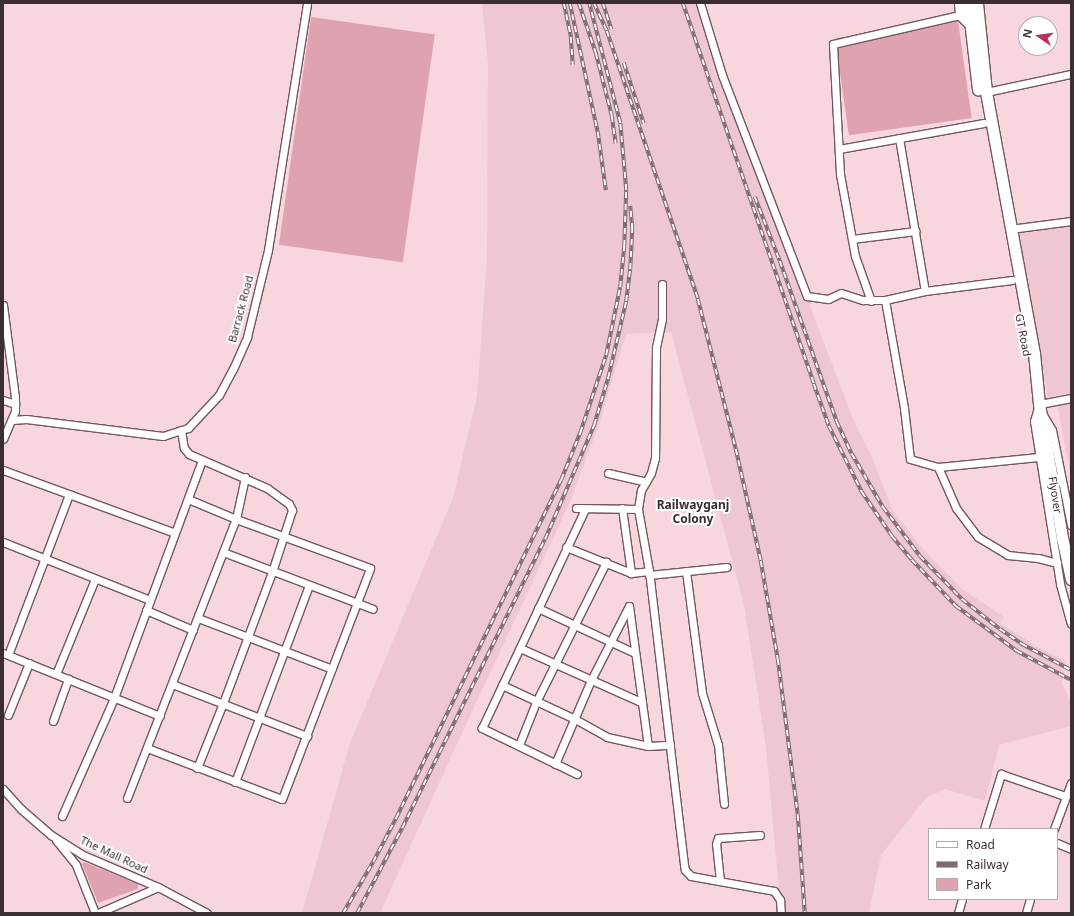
<!DOCTYPE html>
<html>
<head>
<meta charset="utf-8">
<style>
  body { margin:0 }
  #map { position:relative; width:1074px; height:916px; overflow:hidden; background:#f7d6dd; font-family:"Noto Sans",sans-serif }
  div>[style] { position:absolute }
  [style*='--x'] { left:calc(var(--x)*1px); top:calc(var(--y)*1px); width:calc(var(--w)*1px); rotate:calc(var(--a)*1deg) }
  .built>* { inset:0; background:#efc7d0 }
  .green>* { inset:0; background:#dea2b0; transform-origin:0 0 }
  .roads { filter:drop-shadow(1px 0 #73575e) drop-shadow(-1px 0 #73575e) drop-shadow(0 1px #73575e) drop-shadow(0 -1px #73575e) }
  .minor>* { height:7px; margin:-3.5px; padding:0 3.5px; transform-origin:3.5px; border-radius:3.5px; background:#fff }
  .major>* { height:9px; margin:-4.5px; padding:0 4.5px; transform-origin:4.5px; border-radius:4.5px; background:#fff }
  .highway>* { height:11px; margin:-5.5px; padding:0 5.5px; transform-origin:5.5px; border-radius:5.5px; background:#fff }
  .rail>* { height:3.5px; margin-top:-1.75px; transform-origin:0; background:repeating-linear-gradient(90deg,#fff 0 6px,#7e6a6e 0 12px); box-sizing:border-box; border-block:1px solid #7e6a6e }
  span { translate:-50% -50%; white-space:nowrap; text-align:center; line-height:1.15; -webkit-text-stroke:4px #fff; paint-order:stroke }
  .street-label { font-size:11px; color:#3a2e31 }
  .neighbourhood-label { font-size:12px; color:#3a2e31; font-weight:700 }
  .frame { position:absolute; inset:0; border:4px solid #3a2e31; pointer-events:none }
  .legend { position:absolute; left:928px; top:828px; width:130px; height:72px; box-sizing:border-box; background:#fff; border:1px solid #b0abad; margin:0; padding:5px 7px; list-style:none; font-size:12px; color:#3a2e31 }
  .legend li { display:flex; align-items:center; gap:8px; height:20px }
  .legend b { width:20px; border:1px solid #b0abad }
  .north { position:absolute; left:1018px; top:16px; width:40px; height:40px; box-sizing:border-box; background:#fff; border:1px solid #b0abad; border-radius:50%; rotate:283deg; font-size:11px; font-weight:700; line-height:16px; text-align:center; color:#3a2e31 }
  .north::after { content:''; display:block; margin:auto; width:14px; height:18px; background:#bb2e62; clip-path:polygon(50% 0,100% 100%,50% 72%,0 100%) }
</style>
</head>
<body>
<div id="map">
  <div class="built">
    <div style="clip-path:polygon(482px 3px,700px 3px,788px 254px,812px 298px,810px 306px,853px 419px,871px 455px,893px 511px,923px 549px,962px 589px,1004px 617px,1000px 623px,1039px 648px,1065px 661px,1062px 683px,1071px 702px,1071px 726px,999px 745px,985px 801px,945px 789px,926px 798px,881px 855px,869px 913px,781px 913px,766px 747px,744px 605px,671px 332px,626px 334px,599px 424px,570px 502px,462px 733px,380px 913px,302px 913px,350px 743px,453px 498px,477px 396px,487px 257px,488px 63px)"></div>
    <div style="clip-path:polygon(1071px 225px,1071px 393px,1048px 397px,1023px 282px,1015px 232px)"></div>
    <div style="clip-path:polygon(1071px 401px,1071px 476px,1057px 404px)"></div>
  </div>
  <div class="green">
    <div style="left:311px;top:17px;width:125px;height:230px;rotate:8deg"></div>
    <div style="left:958px;top:21px;width:98px;height:124px;rotate:82deg"></div>
    <div style="clip-path:polygon(84px 862px,138px 884px,138px 889px,98px 903px,82px 864px)"></div>
  </div>
  <div class="roads">
    <div class="minor">
      <div style="--x:700;--y:3;--w:75;--a:73"></div>
      <div style="--x:722;--y:75;--w:237;--a:69"></div>
      <div style="--x:807;--y:296;--w:21;--a:8"></div>
      <div style="--x:828;--y:299;--w:14;--a:-25"></div>
      <div style="--x:841;--y:293;--w:23;--a:18"></div>
      <div style="--x:863;--y:300;--w:22;--a:0"></div>
      <div style="--x:986;--y:92;--w:87;--a:-12"></div>
      <div style="--x:899;--y:138;--w:155;--a:80.4"></div>
      <div style="--x:839;--y:149;--w:147;--a:-10.2"></div>
      <div style="--x:1010;--y:229;--w:62;--a:-7.5"></div>
      <div style="--x:852;--y:239;--w:64;--a:-7.2"></div>
      <div style="--x:1012;--y:280;--w:88;--a:172.8"></div>
      <div style="--x:925;--y:291;--w:41;--a:167.3"></div>
      <div style="--x:885;--y:300;--w:110;--a:80"></div>
      <div style="--x:904;--y:408;--w:51;--a:83.3"></div>
      <div style="--x:910;--y:459;--w:29;--a:16"></div>
      <div style="--x:938;--y:467;--w:101;--a:-5.7"></div>
      <div style="--x:662;--y:284;--w:35;--a:90"></div>
      <div style="--x:662;--y:319;--w:29;--a:102"></div>
      <div style="--x:656;--y:347;--w:111;--a:90.5"></div>
      <div style="--x:655;--y:458;--w:16;--a:105"></div>
      <div style="--x:651;--y:473;--w:20;--a:120"></div>
      <div style="--x:641;--y:490;--w:19;--a:99"></div>
      <div style="--x:638;--y:509;--w:63;--a:79.9"></div>
      <div style="--x:649;--y:571;--w:296;--a:83.2"></div>
      <div style="--x:684;--y:865;--w:5;--a:79"></div>
      <div style="--x:685;--y:870;--w:8;--a:45"></div>
      <div style="--x:691;--y:876;--w:84;--a:10.2"></div>
      <div style="--x:774;--y:891;--w:11;--a:56"></div>
      <div style="--x:780;--y:900;--w:13;--a:86"></div>
      <div style="--x:871;--y:301;--w:48;--a:-109.6"></div>
      <div style="--x:855;--y:256;--w:83;--a:-100.4"></div>
      <div style="--x:840;--y:174;--w:130;--a:-93.1"></div>
      <div style="--x:833;--y:44;--w:130;--a:-12.9"></div>
      <div style="--x:3;--y:305;--w:93;--a:82.6"></div>
      <div style="--x:15;--y:397;--w:14;--a:90"></div>
      <div style="--x:15;--y:411;--w:30;--a:113"></div>
      <div style="--x:1071;--y:398;--w:33;--a:169"></div>
      <div style="--x:1039;--y:404;--w:18;--a:106"></div>
      <div style="--x:1034;--y:421;--w:165;--a:80.9"></div>
      <div style="--x:1060;--y:584;--w:41;--a:74.6"></div>
      <div style="--x:3;--y:400;--w:13;--a:18"></div>
      <div style="--x:1042;--y:413;--w:20;--a:60"></div>
      <div style="--x:1052;--y:430;--w:97;--a:78.7"></div>
      <div style="--x:12;--y:420;--w:14;--a:-4"></div>
      <div style="--x:26;--y:419;--w:138;--a:7.1"></div>
      <div style="--x:163;--y:436;--w:26;--a:-18"></div>
      <div style="--x:188;--y:428;--w:45;--a:-46.8"></div>
      <div style="--x:219;--y:395;--w:30;--a:-62"></div>
      <div style="--x:233;--y:369;--w:35;--a:-66"></div>
      <div style="--x:247;--y:337;--w:89;--a:-76.4"></div>
      <div style="--x:268;--y:250;--w:250;--a:-81"></div>
      <div style="--x:181;--y:430;--w:18;--a:81"></div>
      <div style="--x:184;--y:448;--w:8;--a:50"></div>
      <div style="--x:189;--y:454;--w:85;--a:23.6"></div>
      <div style="--x:267;--y:488;--w:27;--a:36"></div>
      <div style="--x:289;--y:504;--w:7;--a:63"></div>
      <div style="--x:292;--y:510;--w:65;--a:107.9"></div>
      <div style="--x:272;--y:572;--w:140;--a:110.5"></div>
      <div style="--x:223;--y:703;--w:70;--a:111.8"></div>
      <div style="--x:938;--y:467;--w:45;--a:66.3"></div>
      <div style="--x:956;--y:508;--w:36;--a:53"></div>
      <div style="--x:978;--y:537;--w:35;--a:31"></div>
      <div style="--x:1008;--y:555;--w:30;--a:6"></div>
      <div style="--x:1038;--y:558;--w:20;--a:15"></div>
      <div style="--x:3;--y:470;--w:183;--a:20.1"></div>
      <div style="--x:608;--y:473;--w:39;--a:13"></div>
      <div style="--x:576;--y:508;--w:62;--a:0.9"></div>
      <div style="--x:622;--y:508;--w:66;--a:82.1"></div>
      <div style="--x:3;--y:542;--w:158;--a:21.5"></div>
      <div style="--x:566;--y:547;--w:70;--a:21.8"></div>
      <div style="--x:631;--y:573;--w:18;--a:-6"></div>
      <div style="--x:223;--y:552;--w:160;--a:20.8"></div>
      <div style="--x:686;--y:571;--w:123;--a:82.5"></div>
      <div style="--x:702;--y:693;--w:54;--a:72.9"></div>
      <div style="--x:718;--y:745;--w:59;--a:84.2"></div>
      <div style="--x:649;--y:575;--w:78;--a:-5.9"></div>
      <div style="--x:629;--y:606;--w:141;--a:82.3"></div>
      <div style="--x:538;--y:608;--w:107;--a:24.9"></div>
      <div style="--x:146;--y:610;--w:51;--a:23.1"></div>
      <div style="--x:198;--y:618;--w:143;--a:20.8"></div>
      <div style="--x:520;--y:648;--w:133;--a:24.1"></div>
      <div style="--x:3;--y:653;--w:169;--a:21.9"></div>
      <div style="--x:8;--y:655;--w:172;--a:-69.2"></div>
      <div style="--x:56;--y:674;--w:103;--a:-67.7"></div>
      <div style="--x:172;--y:684;--w:145;--a:21.1"></div>
      <div style="--x:502;--y:685;--w:81;--a:25"></div>
      <div style="--x:575;--y:719;--w:37;--a:29"></div>
      <div style="--x:607;--y:737;--w:42;--a:12.4"></div>
      <div style="--x:648;--y:746;--w:22;--a:-3"></div>
      <div style="--x:8;--y:715;--w:56;--a:-68"></div>
      <div style="--x:53;--y:721;--w:45;--a:-70.3"></div>
      <div style="--x:519;--y:745;--w:46;--a:-68.4"></div>
      <div style="--x:536;--y:702;--w:157;--a:-63.4"></div>
      <div style="--x:147;--y:748;--w:144;--a:20.7"></div>
      <div style="--x:282;--y:799;--w:247;--a:-69.1"></div>
      <div style="--x:370;--y:568;--w:143;--a:-159.9"></div>
      <div style="--x:236;--y:519;--w:52;--a:-157.4"></div>
      <div style="--x:555;--y:764;--w:91;--a:-66.8"></div>
      <div style="--x:591;--y:680;--w:83;--a:-62.8"></div>
      <div style="--x:577;--y:774;--w:106;--a:-154.2"></div>
      <div style="--x:482;--y:728;--w:242;--a:-64.8"></div>
      <div style="--x:235;--y:782;--w:210;--a:-69.4"></div>
      <div style="--x:3;--y:789;--w:27;--a:48"></div>
      <div style="--x:21;--y:809;--w:40;--a:41"></div>
      <div style="--x:51;--y:835;--w:38;--a:32"></div>
      <div style="--x:83;--y:855;--w:82;--a:23.1"></div>
      <div style="--x:158;--y:887;--w:55;--a:28"></div>
      <div style="--x:127;--y:798;--w:300;--a:-68.7"></div>
      <div style="--x:236;--y:519;--w:43;--a:-77.9"></div>
      <div style="--x:62;--y:816;--w:129;--a:-66.2"></div>
      <div style="--x:114;--y:698;--w:254;--a:-69.7"></div>
      <div style="--x:984;--y:829;--w:58;--a:-72.8"></div>
      <div style="--x:1001;--y:774;--w:68;--a:19"></div>
      <div style="--x:1054;--y:829;--w:49;--a:-69.7"></div>
      <div style="--x:56;--y:840;--w:32;--a:51"></div>
      <div style="--x:76;--y:865;--w:52;--a:68.4"></div>
      <div style="--x:1057;--y:843;--w:15;--a:23"></div>
      <div style="--x:720;--y:881;--w:37;--a:-96"></div>
      <div style="--x:716;--y:844;--w:6;--a:-72"></div>
      <div style="--x:718;--y:838;--w:42;--a:-4.1"></div>
      <div style="--x:98;--y:913;--w:65;--a:-23.4"></div>
      <div style="--x:958;--y:913;--w:15;--a:-74"></div>
      <div style="--x:1026;--y:913;--w:15;--a:-74"></div>
    </div>
    <div class="major">
      <div style="--x:959;--y:3;--w:12;--a:85"></div>
      <div style="--x:960;--y:15;--w:14;--a:45"></div>
    </div>
    <div class="highway">
      <div style="--x:968;--y:3;--w:87;--a:83.4"></div>
      <div style="--x:977;--y:3;--w:89;--a:84.2"></div>
      <div style="--x:986;--y:92;--w:265;--a:79.6"></div>
      <div style="--x:1034;--y:353;--w:51;--a:84.4"></div>
      <div style="--x:1039;--y:404;--w:135;--a:80.2"></div>
      <div style="--x:1062;--y:537;--w:43;--a:77.9"></div>
    </div>
  </div>
  <div class="rail">
    <div style="--x:564;--y:3;--w:35;--a:78"></div>
    <div style="--x:571;--y:37;--w:28;--a:86"></div>
    <div style="--x:570;--y:3;--w:132;--a:77.8"></div>
    <div style="--x:598;--y:132;--w:59;--a:82.1"></div>
    <div style="--x:579;--y:3;--w:53;--a:71.2"></div>
    <div style="--x:596;--y:53;--w:65;--a:75.7"></div>
    <div style="--x:612;--y:116;--w:28;--a:82"></div>
    <div style="--x:594;--y:3;--w:31;--a:65"></div>
    <div style="--x:607;--y:31;--w:283;--a:71.2"></div>
    <div style="--x:698;--y:299;--w:155;--a:75.8"></div>
    <div style="--x:736;--y:449;--w:115;--a:77.4"></div>
    <div style="--x:761;--y:561;--w:99;--a:80.2"></div>
    <div style="--x:778;--y:659;--w:157;--a:82.7"></div>
    <div style="--x:798;--y:815;--w:98;--a:85.9"></div>
    <div style="--x:603;--y:3;--w:28;--a:72"></div>
    <div style="--x:683;--y:3;--w:403;--a:71"></div>
    <div style="--x:814;--y:384;--w:45;--a:70.3"></div>
    <div style="--x:829;--y:426;--w:74;--a:63.4"></div>
    <div style="--x:862;--y:492;--w:53;--a:55.7"></div>
    <div style="--x:892;--y:536;--w:31;--a:50"></div>
    <div style="--x:912;--y:560;--w:64;--a:46.3"></div>
    <div style="--x:956;--y:606;--w:76;--a:36.4"></div>
    <div style="--x:1017;--y:651;--w:61;--a:28.2"></div>
    <div style="--x:624;--y:63;--w:64;--a:71.8"></div>
    <div style="--x:755;--y:197;--w:69;--a:68.7"></div>
    <div style="--x:780;--y:261;--w:171;--a:70.5"></div>
    <div style="--x:837;--y:422;--w:35;--a:65"></div>
    <div style="--x:852;--y:454;--w:61;--a:59.7"></div>
    <div style="--x:883;--y:507;--w:61;--a:52.9"></div>
    <div style="--x:920;--y:556;--w:60;--a:45.7"></div>
    <div style="--x:962;--y:599;--w:48;--a:38.3"></div>
    <div style="--x:1000;--y:629;--w:27;--a:34"></div>
    <div style="--x:1022;--y:644;--w:55;--a:28"></div>
    <div style="--x:343;--y:913;--w:59;--a:-59.5"></div>
    <div style="--x:373;--y:862;--w:50;--a:-62.4"></div>
    <div style="--x:396;--y:818;--w:376;--a:-64"></div>
    <div style="--x:561;--y:480;--w:51;--a:-68"></div>
    <div style="--x:580;--y:433;--w:82;--a:-71.6"></div>
    <div style="--x:606;--y:355;--w:69;--a:-78.4"></div>
    <div style="--x:620;--y:287;--w:41;--a:-84.4"></div>
    <div style="--x:624;--y:246;--w:56;--a:-88"></div>
    <div style="--x:626;--y:190;--w:67;--a:-95.1"></div>
    <div style="--x:620;--y:123;--w:124;--a:-104.5"></div>
    <div style="--x:357;--y:913;--w:96;--a:-62.1"></div>
    <div style="--x:402;--y:828;--w:322;--a:-63.7"></div>
    <div style="--x:545;--y:539;--w:124;--a:-66.7"></div>
    <div style="--x:594;--y:425;--w:49;--a:-73.4"></div>
    <div style="--x:608;--y:378;--w:79;--a:-76.8"></div>
    <div style="--x:626;--y:301;--w:32;--a:-83"></div>
    <div style="--x:630;--y:269;--w:40;--a:-87.1"></div>
    <div style="--x:632;--y:229;--w:23;--a:-95"></div>
  </div>
  <div class="street-label">
    <span style="left:241px;top:309px;rotate:-75deg">Barrack Road</span>
    <span style="left:1023px;top:335px;rotate:79deg">GT Road</span>
    <span style="left:1055px;top:495px;rotate:81deg">Flyover</span>
    <span style="left:114px;top:855px;rotate:25deg">The Mall Road</span>
  </div>
  <div class="neighbourhood-label">
    <span style="left:693px;top:512px">Railwayganj<br>Colony</span>
  </div>
  <div class="frame"></div>
  <ul class="legend">
  <li><b style="height:5px;background:#fff"></b>Road</li>
  <li><b style="height:5px;background:#7e6a6e"></b>Railway</li>
  <li><b style="height:11px;background:#dea2b0"></b>Park</li>
  </ul>
  <div class="north">N</div>
</div>
</body>
</html>
